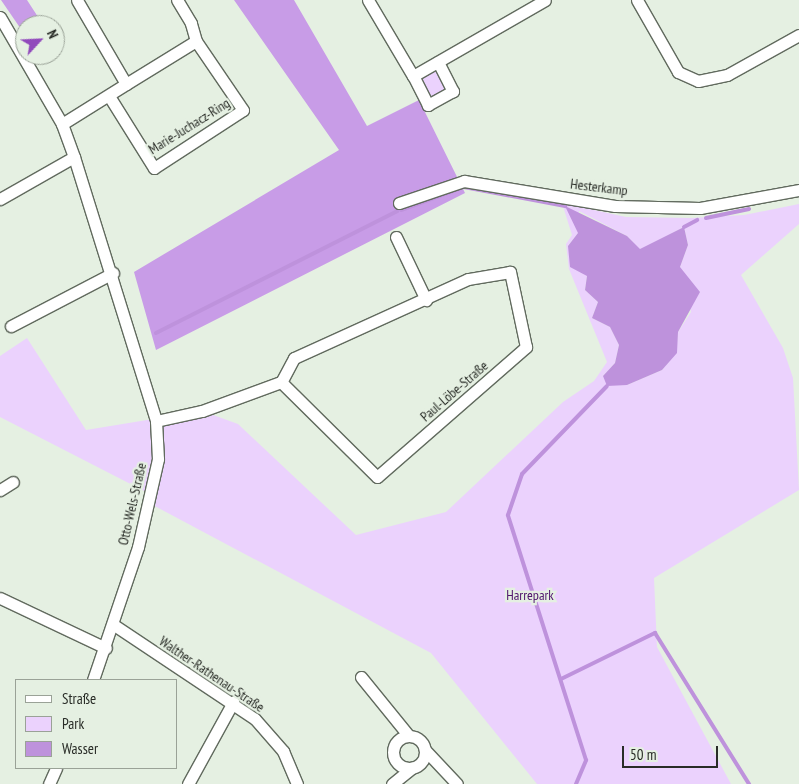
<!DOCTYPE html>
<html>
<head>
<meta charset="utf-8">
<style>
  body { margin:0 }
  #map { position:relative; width:799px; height:784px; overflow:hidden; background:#e5f0e2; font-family:"PT Sans Narrow",sans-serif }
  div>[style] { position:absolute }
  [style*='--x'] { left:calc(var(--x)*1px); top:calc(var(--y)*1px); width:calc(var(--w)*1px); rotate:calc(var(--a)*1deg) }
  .green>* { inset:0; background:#ebd2fd; transform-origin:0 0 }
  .forest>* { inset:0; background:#c89ce7 }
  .water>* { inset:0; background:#be92dc }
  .stream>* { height:4px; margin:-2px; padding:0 2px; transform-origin:2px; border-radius:2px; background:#be92dc }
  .roads { filter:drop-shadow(1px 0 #616a5e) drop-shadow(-1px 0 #616a5e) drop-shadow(0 1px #616a5e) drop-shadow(0 -1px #616a5e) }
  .minor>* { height:11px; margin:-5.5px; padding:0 5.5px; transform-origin:5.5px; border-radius:5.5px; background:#fff }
  .minor>.ring { margin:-5.5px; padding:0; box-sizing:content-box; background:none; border:11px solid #fff; border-radius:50% }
  span { translate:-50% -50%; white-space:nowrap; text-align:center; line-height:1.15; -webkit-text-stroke:4.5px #e5f0e2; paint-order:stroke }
  .street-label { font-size:14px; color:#292c27 }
  .park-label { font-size:14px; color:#4f146d }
  .legend { position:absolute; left:15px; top:679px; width:162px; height:90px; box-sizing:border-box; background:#e5f0e2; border:1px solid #9aa297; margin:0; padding:6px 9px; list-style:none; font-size:15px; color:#292c27 }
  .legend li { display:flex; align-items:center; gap:10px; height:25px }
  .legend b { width:25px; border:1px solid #9aa297 }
  .north { position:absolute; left:15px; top:15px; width:50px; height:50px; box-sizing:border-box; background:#e5f0e2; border:1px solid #9aa297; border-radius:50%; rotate:65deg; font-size:14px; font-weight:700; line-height:20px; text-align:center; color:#292c27 }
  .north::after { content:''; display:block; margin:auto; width:18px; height:22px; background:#9149bc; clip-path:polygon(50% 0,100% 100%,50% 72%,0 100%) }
  .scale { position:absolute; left:622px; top:746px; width:96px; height:22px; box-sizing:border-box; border:2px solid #292c27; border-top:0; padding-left:6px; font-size:15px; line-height:18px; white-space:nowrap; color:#292c27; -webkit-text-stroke:4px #e5f0e2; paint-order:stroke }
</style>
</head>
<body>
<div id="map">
  <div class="green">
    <div style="left:438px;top:62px;width:33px;height:29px;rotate:63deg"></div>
    <div style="clip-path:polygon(evenodd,562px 203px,626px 217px,692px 218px,744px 215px,799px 204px,799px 224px,741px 275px,783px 348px,793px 378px,799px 490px,654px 578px,657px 647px,731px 784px,537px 784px,431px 653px,149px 503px,150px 494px,0 417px,0 356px,27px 338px,86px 430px,202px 411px,238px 424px,356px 535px,446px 512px,563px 402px,594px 381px,607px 362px,569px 269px,566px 244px,572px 235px,562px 203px,579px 211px,627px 236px,640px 250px,684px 227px,688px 245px,680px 267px,691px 312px,678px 332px,676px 353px,662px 370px,627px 385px,603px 376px,615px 363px,619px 345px,610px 327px,592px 318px,598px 302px,585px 290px,587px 276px,568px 246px,578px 233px,579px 211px)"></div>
  </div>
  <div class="forest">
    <div style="clip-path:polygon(1px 0,27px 0,40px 20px,25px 25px,25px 35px)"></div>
    <div style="clip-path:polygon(234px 0,294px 0,367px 126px,419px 100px,465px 193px,156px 350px,134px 272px,339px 150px)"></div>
  </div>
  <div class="water">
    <div style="clip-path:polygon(565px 206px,627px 236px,640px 249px,684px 227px,688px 245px,680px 267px,700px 292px,678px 332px,677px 353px,662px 370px,627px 385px,607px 386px,603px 376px,615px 363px,619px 345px,610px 327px,592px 318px,598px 302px,585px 290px,587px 276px,570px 267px,568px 246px,578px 233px)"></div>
  </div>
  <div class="stream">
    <div style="--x:401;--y:210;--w:67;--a:-20.1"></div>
    <div style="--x:464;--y:187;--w:103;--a:10.7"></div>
    <div style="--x:706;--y:218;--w:44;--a:-11.8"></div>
    <div style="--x:684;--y:227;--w:15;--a:-28"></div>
    <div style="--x:156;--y:333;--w:270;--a:-26.8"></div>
    <div style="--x:561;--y:679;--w:105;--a:-26.1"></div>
    <div style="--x:655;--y:633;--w:178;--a:58.1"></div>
    <div style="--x:576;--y:784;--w:26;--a:-67"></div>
    <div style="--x:586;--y:760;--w:257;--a:-107.7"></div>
    <div style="--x:508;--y:515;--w:43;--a:-71.1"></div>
    <div style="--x:522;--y:474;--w:122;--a:-46"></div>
  </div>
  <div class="roads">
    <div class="minor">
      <div style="--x:368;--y:0;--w:88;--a:59.4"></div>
      <div style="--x:637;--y:0;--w:83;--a:60.3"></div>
      <div style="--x:678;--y:72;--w:22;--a:24"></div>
      <div style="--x:698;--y:81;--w:30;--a:-12"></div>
      <div style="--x:727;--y:75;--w:82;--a:-29.1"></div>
      <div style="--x:0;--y:17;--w:124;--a:59.9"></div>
      <div style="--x:62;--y:124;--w:35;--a:70"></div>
      <div style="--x:74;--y:157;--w:276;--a:72.7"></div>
      <div style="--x:156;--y:421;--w:38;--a:87"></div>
      <div style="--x:158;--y:459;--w:90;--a:102.8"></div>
      <div style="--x:138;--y:547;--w:140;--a:108.7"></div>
      <div style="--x:438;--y:62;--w:33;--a:63"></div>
      <div style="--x:453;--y:91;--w:29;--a:151"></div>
      <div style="--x:428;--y:105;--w:33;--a:-117"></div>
      <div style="--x:413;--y:76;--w:152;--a:-29.9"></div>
      <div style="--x:126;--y:84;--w:82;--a:-31.6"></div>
      <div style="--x:109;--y:96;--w:85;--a:58"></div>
      <div style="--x:154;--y:168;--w:106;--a:-33.1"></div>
      <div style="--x:243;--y:110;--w:83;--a:-124.3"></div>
      <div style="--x:196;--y:41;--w:19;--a:-106"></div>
      <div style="--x:191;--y:23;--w:27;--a:-121"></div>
      <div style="--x:62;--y:124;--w:75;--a:-32"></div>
      <div style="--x:126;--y:84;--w:97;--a:-120.3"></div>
      <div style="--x:0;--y:199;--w:85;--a:-29.6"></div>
      <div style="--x:399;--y:203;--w:69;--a:-18.7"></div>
      <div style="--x:464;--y:181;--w:153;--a:9.4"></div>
      <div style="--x:615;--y:206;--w:85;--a:1.3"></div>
      <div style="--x:700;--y:208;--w:101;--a:-10.3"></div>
      <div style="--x:396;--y:237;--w:70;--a:64.5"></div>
      <div style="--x:11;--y:326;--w:115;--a:-27.5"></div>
      <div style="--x:156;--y:421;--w:47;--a:-12.3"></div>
      <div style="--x:202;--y:411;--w:84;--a:-20.2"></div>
      <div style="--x:281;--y:382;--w:135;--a:44.7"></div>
      <div style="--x:377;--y:477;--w:198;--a:-41.1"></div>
      <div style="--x:526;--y:347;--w:77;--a:-102"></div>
      <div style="--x:510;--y:272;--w:43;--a:170.5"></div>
      <div style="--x:468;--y:279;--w:191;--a:155.6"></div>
      <div style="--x:294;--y:358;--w:27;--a:118"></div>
      <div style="--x:0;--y:490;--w:15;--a:-32"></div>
      <div style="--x:0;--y:598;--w:117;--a:25.3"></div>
      <div style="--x:114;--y:625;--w:169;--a:33.7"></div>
      <div style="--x:255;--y:719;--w:43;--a:48.8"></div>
      <div style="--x:283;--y:751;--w:36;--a:67"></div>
      <div style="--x:361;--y:677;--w:76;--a:50.9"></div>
      <div class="ring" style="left:393px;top:736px;width:21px;height:21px"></div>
      <div style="--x:426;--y:751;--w:45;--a:46.8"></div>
      <div style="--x:49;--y:784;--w:17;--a:-66"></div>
      <div style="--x:188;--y:784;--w:94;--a:-61.2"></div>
      <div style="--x:392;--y:784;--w:26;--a:-39"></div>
    </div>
  </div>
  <div class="street-label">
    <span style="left:189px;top:126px;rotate:-32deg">Marie-Juchacz-Ring</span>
    <span style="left:599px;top:187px;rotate:7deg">Hesterkamp</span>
    <span style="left:454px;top:391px;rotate:-41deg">Paul-Löbe-Straße</span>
    <span style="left:132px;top:504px;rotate:-77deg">Otto-Wels-Straße</span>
    <span style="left:212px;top:674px;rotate:34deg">Walther-Rathenau-Straße</span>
  </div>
  <div class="park-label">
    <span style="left:530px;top:595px">Harrepark</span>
  </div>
  <ul class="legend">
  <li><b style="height:6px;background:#fff"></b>Straße</li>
  <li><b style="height:14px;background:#ebd2fd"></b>Park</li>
  <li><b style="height:14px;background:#be92dc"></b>Wasser</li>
  </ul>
  <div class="north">N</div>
  <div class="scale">50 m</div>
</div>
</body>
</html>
